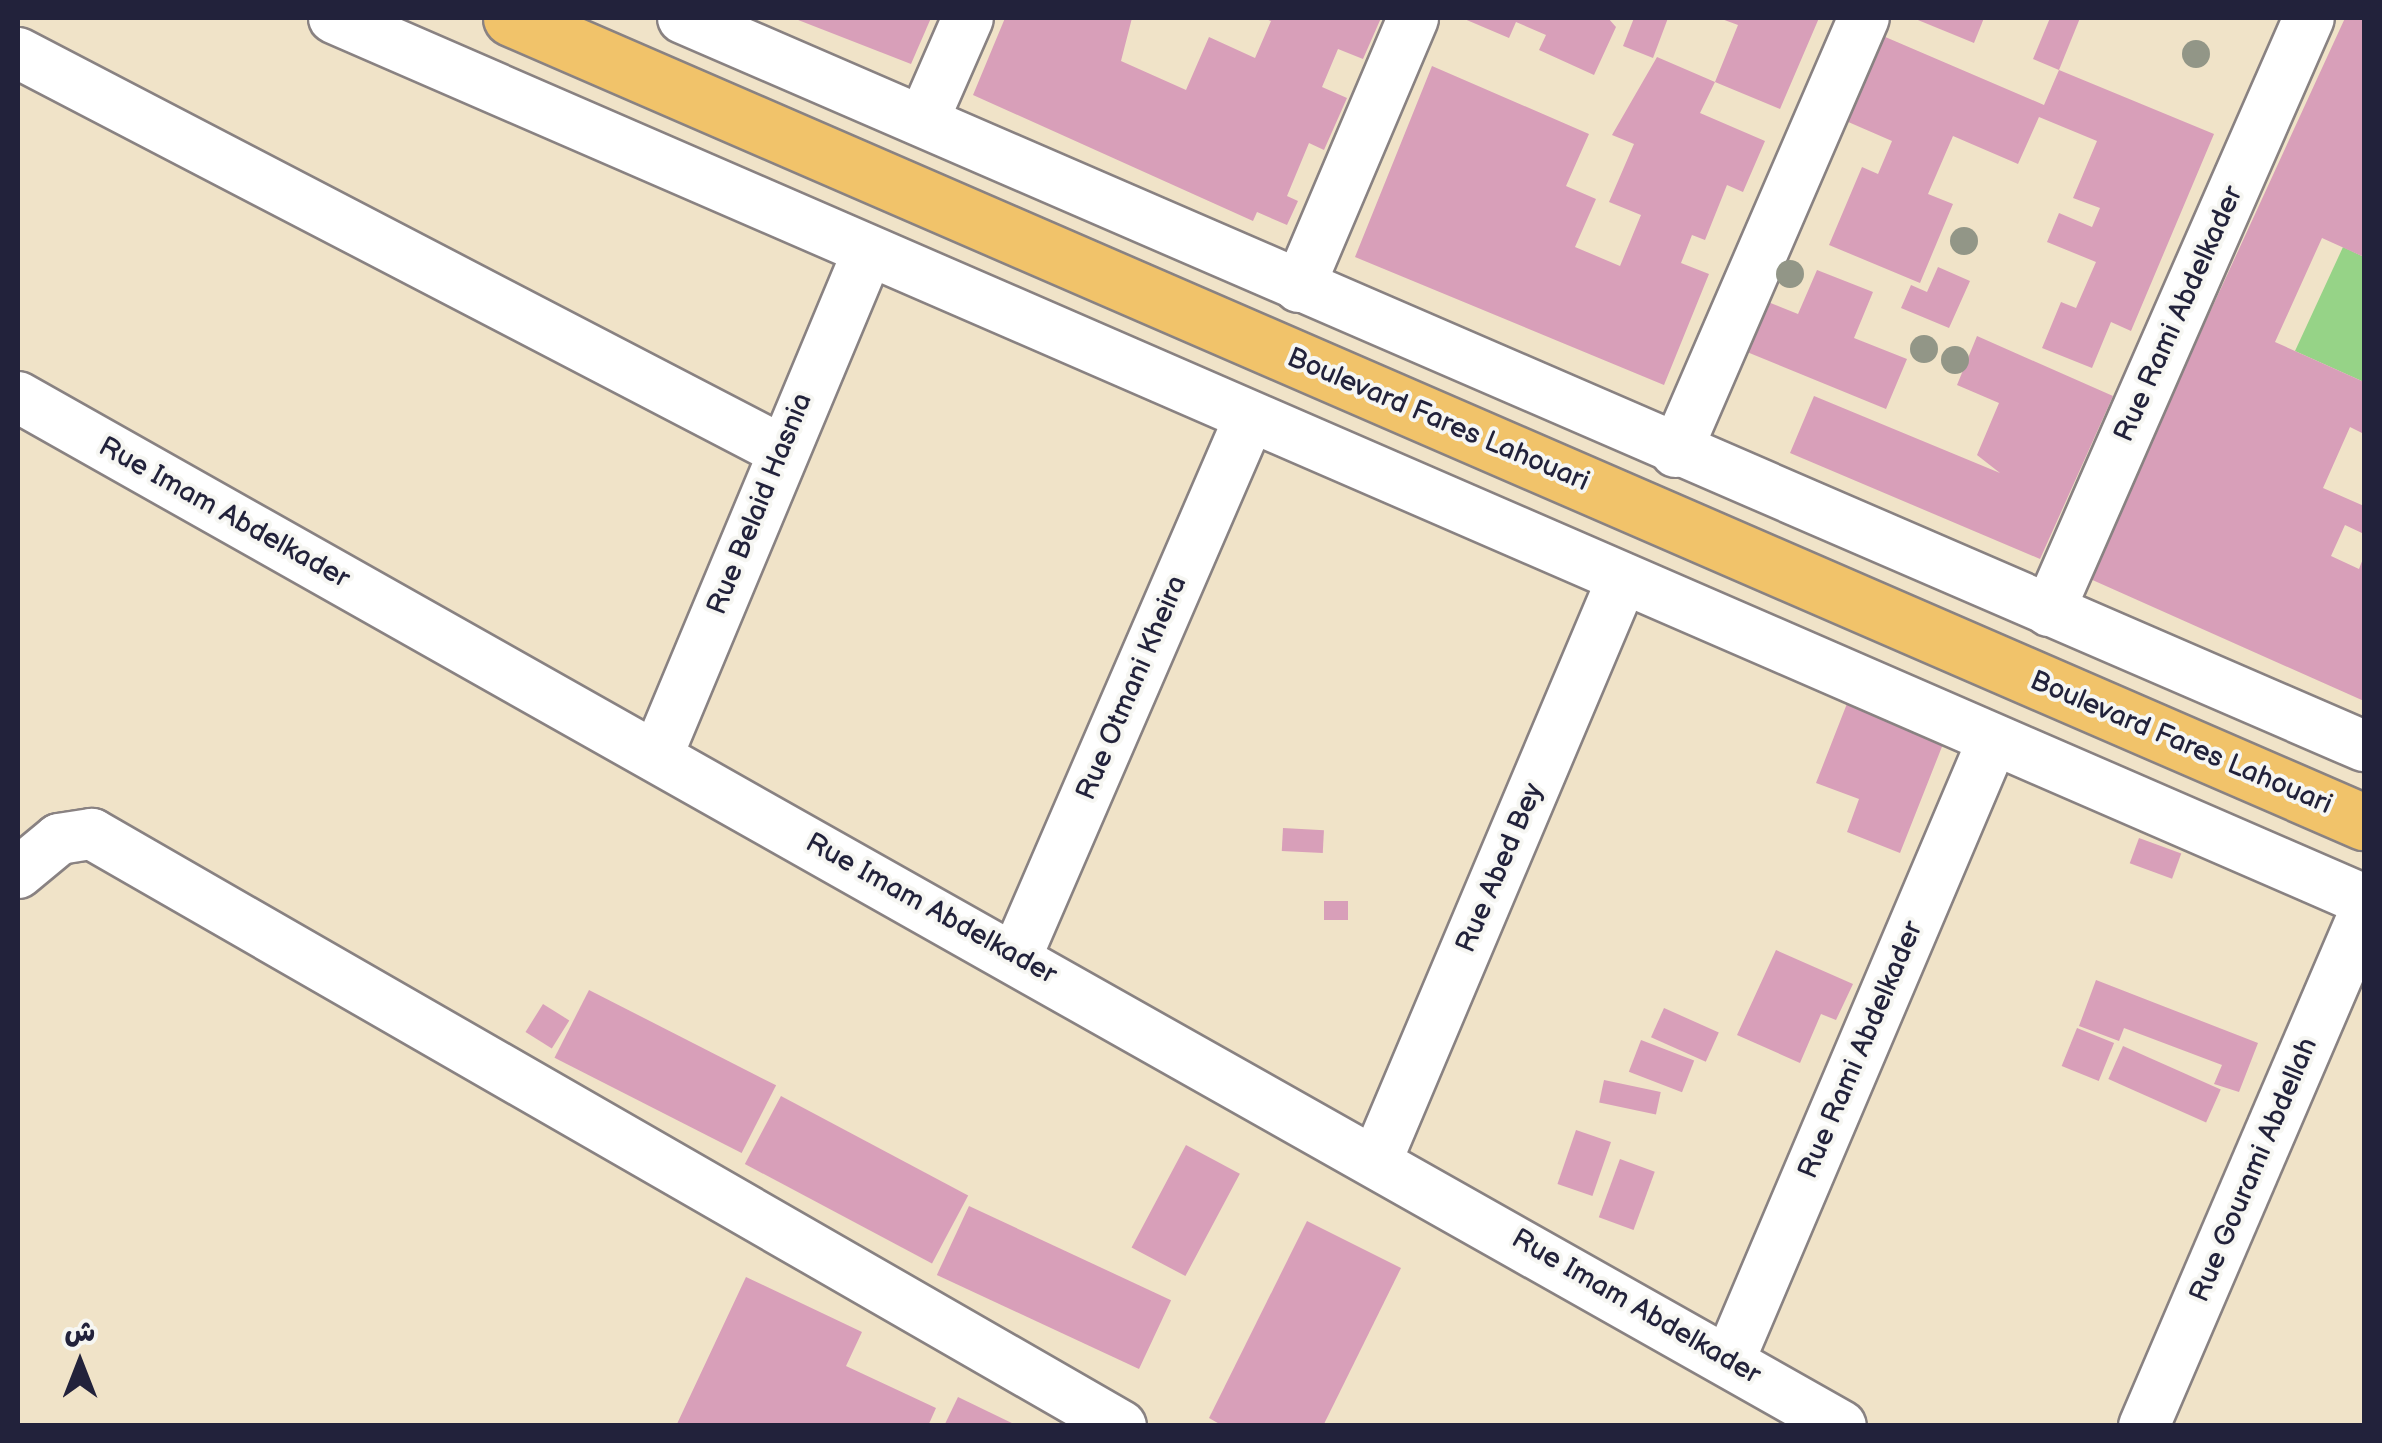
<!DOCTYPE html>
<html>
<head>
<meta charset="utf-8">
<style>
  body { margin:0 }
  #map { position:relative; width:2382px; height:1443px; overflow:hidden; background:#f0e3c8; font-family:"Balsamiq Sans","Playpen Sans Arabic",sans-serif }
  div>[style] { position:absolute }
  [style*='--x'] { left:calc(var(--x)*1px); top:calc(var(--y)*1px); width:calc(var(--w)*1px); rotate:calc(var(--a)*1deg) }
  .green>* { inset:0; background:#96d387 }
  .building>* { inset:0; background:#d89fb9; transform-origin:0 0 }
  .roads { filter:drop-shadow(2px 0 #898282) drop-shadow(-2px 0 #898282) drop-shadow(0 2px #898282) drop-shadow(0 -2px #898282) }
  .minor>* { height:50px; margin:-25px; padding:0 25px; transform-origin:25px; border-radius:25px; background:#fff }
  .major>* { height:55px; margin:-27.5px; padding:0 27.5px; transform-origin:27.5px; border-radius:27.5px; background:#f1c36a }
  .trees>* { width:28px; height:28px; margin:-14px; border-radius:50%; background:#929687 }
  span { translate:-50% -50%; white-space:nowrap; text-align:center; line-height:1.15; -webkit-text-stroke:8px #f6f6f2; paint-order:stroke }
  .street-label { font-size:28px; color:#22223b }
  .frame { position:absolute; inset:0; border:20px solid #22223b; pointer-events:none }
  .north { position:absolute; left:30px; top:1313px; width:100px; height:100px; -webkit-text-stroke:8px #f6f6f2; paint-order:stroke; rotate:0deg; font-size:28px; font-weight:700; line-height:40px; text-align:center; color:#22223b }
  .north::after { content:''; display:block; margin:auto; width:35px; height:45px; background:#22223b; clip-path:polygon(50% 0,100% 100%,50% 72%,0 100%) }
</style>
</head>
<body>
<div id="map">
  <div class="green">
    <div style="clip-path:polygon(2343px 247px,2364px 257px,2364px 382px,2295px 351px)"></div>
  </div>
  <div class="building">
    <div style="clip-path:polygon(793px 18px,931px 18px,911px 64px)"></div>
    <div style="clip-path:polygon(1005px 18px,1132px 18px,1121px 61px,1186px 90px,1209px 37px,1255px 58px,1271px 21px,1263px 18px,1381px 18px,1363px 59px,1338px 49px,1322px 87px,1347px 98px,1324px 150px,1309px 143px,1287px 196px,1298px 201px,1287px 225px,1257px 212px,1253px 221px,973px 95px)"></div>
    <div style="clip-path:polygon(1462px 18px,1608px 18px,1616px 27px,1594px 75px,1539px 50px,1546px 35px,1516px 22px,1509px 38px)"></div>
    <div style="clip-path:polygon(1634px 18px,1668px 18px,1653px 58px,1623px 46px)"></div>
    <div style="clip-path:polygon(1719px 18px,1819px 18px,1780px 109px,1715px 82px,1738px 25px)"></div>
    <div style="clip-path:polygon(1913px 18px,1984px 18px,1974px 43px)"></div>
    <div style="clip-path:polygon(2050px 18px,2080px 18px,2059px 70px,2033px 59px)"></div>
    <div style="clip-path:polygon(2345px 18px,2364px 18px,2364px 257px,2322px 238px,2275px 342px,2364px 382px,2364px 434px,2350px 427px,2323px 488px,2364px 506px,2364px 534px,2345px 525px,2331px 556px,2359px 569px,2364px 556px,2364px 701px,2088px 578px)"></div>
    <div style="clip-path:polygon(1883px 36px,2044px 105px,2059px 70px,2214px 134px,2131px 331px,2111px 322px,2092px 368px,2042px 348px,2061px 302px,2076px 308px,2096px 262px,2047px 242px,2059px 213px,2092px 227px,2100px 208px,2073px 198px,2097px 141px,2039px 117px,2018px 164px,1953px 136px,1928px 194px,1953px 204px,1920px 283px,1829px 245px,1862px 167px,1878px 174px,1892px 141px,1846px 121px)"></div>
    <div style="clip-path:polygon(1657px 57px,1715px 82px,1700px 113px,1765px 141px,1743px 192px,1727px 185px,1705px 240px,1692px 235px,1681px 263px,1709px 274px,1664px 385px,1355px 257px,1432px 66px,1589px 134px,1566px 186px,1596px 199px,1575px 247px,1620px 266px,1641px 215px,1609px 202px,1634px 144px,1612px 135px)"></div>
    <div style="clip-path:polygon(1938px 267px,1970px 281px,1949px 328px,1901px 308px,1911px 285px,1927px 292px)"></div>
    <div style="clip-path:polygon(1817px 270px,1873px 292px,1854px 338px,1907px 359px,1886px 409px,1747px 352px,1768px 302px,1798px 314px)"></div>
    <div style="clip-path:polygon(1977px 336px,2113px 396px,2040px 559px,1790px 453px,1814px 396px,2000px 473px,1977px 455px,1999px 403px,1957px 385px)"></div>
    <div style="clip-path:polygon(1848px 701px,1945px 739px,1900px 853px,1847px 832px,1859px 799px,1816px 783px)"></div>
    <div style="left:1283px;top:828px;width:41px;height:23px;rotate:3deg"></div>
    <div style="left:2139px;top:838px;width:45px;height:27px;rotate:20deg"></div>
    <div style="left:1348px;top:901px;width:19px;height:24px;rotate:90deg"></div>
    <div style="clip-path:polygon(1776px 950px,1853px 984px,1836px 1020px,1821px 1014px,1800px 1063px,1737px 1035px)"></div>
    <div style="clip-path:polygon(2096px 980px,2258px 1043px,2239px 1092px,2214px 1084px,2222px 1065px,2124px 1028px,2119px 1041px,2079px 1026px)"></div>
    <div style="left:589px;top:990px;width:210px;height:76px;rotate:27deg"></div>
    <div style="left:543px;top:1004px;width:31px;height:33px;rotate:32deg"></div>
    <div style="left:1664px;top:1008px;width:60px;height:32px;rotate:24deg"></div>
    <div style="left:2077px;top:1028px;width:40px;height:41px;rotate:22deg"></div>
    <div style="left:1641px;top:1040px;width:57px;height:34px;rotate:21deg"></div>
    <div style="left:2123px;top:1046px;width:107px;height:36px;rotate:24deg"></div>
    <div style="left:1604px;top:1080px;width:58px;height:23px;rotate:12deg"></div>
    <div style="left:781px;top:1096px;width:212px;height:77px;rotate:28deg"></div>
    <div style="left:1576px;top:1130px;width:37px;height:57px;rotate:19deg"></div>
    <div style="left:1186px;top:1145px;width:61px;height:116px;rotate:28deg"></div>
    <div style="left:1620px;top:1159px;width:37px;height:62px;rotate:20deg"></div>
    <div style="left:969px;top:1206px;width:223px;height:76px;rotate:25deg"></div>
    <div style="clip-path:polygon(1307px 1221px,1401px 1268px,1323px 1426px,1223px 1426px,1209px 1418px)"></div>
    <div style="clip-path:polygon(746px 1277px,862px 1332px,846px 1366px,936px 1408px,928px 1426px,676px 1426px)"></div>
    <div style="clip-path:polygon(958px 1397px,1018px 1426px,944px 1426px)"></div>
  </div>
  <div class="roads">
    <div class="minor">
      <div style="--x:334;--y:18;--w:2213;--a:23.48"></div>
      <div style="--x:683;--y:18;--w:1832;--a:23.42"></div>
      <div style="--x:18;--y:53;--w:860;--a:27.49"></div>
      <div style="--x:923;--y:121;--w:112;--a:-66.4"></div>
      <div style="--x:1299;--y:287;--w:292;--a:-67"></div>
      <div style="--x:18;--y:397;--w:2093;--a:29.44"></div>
      <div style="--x:1676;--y:452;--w:473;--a:-66.6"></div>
      <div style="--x:2049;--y:611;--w:647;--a:-66.33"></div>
      <div style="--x:657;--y:756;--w:544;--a:-67.3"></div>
      <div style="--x:18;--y:873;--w:53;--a:-39.7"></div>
      <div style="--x:59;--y:839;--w:33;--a:-9"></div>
      <div style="--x:92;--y:834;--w:1187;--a:29.91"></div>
      <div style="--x:1016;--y:957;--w:586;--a:-66.58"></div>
      <div style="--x:1378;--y:1157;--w:626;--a:-67.08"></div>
      <div style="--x:1729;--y:1361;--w:675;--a:-66.97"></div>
      <div style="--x:2144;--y:1426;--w:557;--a:-66.75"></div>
    </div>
    <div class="major">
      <div style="--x:511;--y:18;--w:2020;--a:23.46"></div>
    </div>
  </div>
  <div class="trees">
    <div style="left:2196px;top:54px"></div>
    <div style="left:1964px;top:241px"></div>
    <div style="left:1790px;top:274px"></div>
    <div style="left:1924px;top:349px"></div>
    <div style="left:1955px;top:360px"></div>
  </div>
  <div class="street-label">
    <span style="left:2179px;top:314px;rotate:-66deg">Rue Rami Abdelkader</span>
    <span style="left:1438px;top:420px;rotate:23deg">Boulevard Fares Lahouari</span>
    <span style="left:760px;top:504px;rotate:-68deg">Rue Belaid Hasnia</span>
    <span style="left:224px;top:513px;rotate:29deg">Rue Imam Abdelkader</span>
    <span style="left:1132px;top:688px;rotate:-67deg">Rue Otmani Kheira</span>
    <span style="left:2181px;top:743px;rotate:23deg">Boulevard Fares Lahouari</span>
    <span style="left:1500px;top:868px;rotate:-67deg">Rue Abed Bey</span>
    <span style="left:931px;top:909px;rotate:29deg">Rue Imam Abdelkader</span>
    <span style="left:1861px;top:1050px;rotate:-67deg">Rue Rami Abdelkader</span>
    <span style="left:2254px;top:1170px;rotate:-67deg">Rue Gourami Abdellah</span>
    <span style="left:1636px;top:1307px;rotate:30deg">Rue Imam Abdelkader</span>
  </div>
  <div class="frame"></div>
  <div class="north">ش</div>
</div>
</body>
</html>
